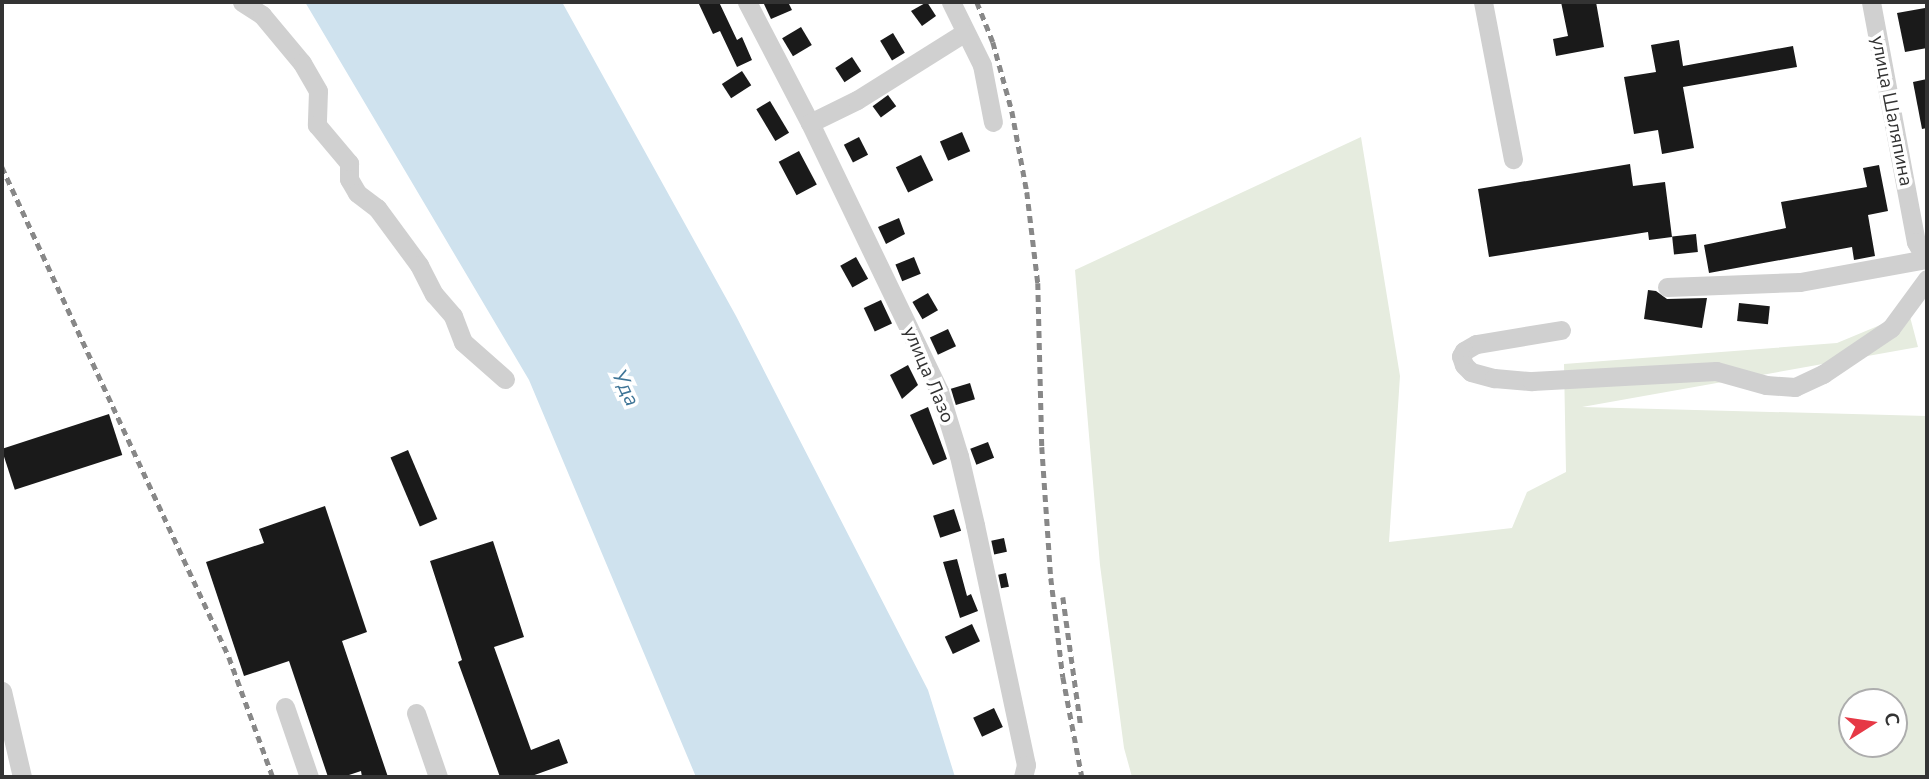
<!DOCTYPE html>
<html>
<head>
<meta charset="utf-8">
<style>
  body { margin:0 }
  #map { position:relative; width:1929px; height:779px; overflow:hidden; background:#fff; font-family:"Nunito Sans",sans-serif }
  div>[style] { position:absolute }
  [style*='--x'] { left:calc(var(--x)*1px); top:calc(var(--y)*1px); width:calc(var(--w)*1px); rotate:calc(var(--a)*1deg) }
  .green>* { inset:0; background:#e6ecdf }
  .water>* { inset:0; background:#cfe2ee }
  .building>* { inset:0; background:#1a1a1a; transform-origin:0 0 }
  .minor>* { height:19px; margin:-9.5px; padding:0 9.5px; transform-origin:9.5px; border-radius:9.5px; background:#d0d0d0 }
  .rail>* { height:4.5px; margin-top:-2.25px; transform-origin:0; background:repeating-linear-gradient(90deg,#888 0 7px,transparent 0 12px) }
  span { translate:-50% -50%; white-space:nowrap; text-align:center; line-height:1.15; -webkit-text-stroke:7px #fff; paint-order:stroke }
  .street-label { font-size:19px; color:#333 }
  .water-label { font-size:21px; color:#3f7597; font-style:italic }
  .frame { position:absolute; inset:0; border:4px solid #333; pointer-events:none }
  .north { position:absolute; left:1838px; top:688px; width:70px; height:70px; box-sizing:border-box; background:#fff; border:2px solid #adadad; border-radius:50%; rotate:78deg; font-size:19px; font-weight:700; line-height:28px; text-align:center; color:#333 }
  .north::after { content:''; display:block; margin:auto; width:24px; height:32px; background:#e63946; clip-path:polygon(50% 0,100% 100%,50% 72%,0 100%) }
</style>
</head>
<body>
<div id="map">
  <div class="green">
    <div style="clip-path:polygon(evenodd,1361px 137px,1400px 376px,1389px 542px,1512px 528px,1527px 492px,1566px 472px,1564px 364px,1837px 343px,1909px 313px,1918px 347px,1582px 407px,1927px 416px,1927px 777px,1132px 777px,1124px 748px,1100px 565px,1075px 270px,1361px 137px,1852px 702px,1894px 702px,1894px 744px,1852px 744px,1852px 702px)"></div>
  </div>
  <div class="water">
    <div style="clip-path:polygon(305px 2px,562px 2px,736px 316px,928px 690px,955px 777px,696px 777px,529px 380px)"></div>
  </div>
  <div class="building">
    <div style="clip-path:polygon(698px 2px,719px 2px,737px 40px,742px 37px,752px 60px,737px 67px,720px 31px,713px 34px)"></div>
    <div style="clip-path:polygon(763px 2px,788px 2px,792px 10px,771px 19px)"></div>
    <div style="clip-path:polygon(927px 2px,936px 16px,922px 26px,911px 11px)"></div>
    <div style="clip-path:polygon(1561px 2px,1596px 2px,1604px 47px,1556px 56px,1553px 39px,1568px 36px)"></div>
    <div style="clip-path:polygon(1925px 8px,1927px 48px,1905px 52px,1897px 13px)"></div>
    <div style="left:801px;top:27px;width:21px;height:22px;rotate:59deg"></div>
    <div style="left:893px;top:33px;width:23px;height:15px;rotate:59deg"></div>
    <div style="clip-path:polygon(1679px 40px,1683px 66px,1793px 46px,1797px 67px,1683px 87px,1694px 148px,1662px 154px,1658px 130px,1634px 134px,1624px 77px,1656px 72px,1651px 45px)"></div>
    <div style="left:852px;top:57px;width:17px;height:20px;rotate:57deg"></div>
    <div style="left:742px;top:71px;width:17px;height:24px;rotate:57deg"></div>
    <div style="clip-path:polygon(1927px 79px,1927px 128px,1922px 129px,1913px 82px)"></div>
    <div style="left:888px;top:95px;width:14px;height:19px;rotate:54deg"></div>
    <div style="left:770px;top:101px;width:37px;height:16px;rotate:59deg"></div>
    <div style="left:962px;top:132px;width:21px;height:24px;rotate:67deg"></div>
    <div style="left:859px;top:137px;width:20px;height:17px;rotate:63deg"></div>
    <div style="left:799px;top:151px;width:38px;height:23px;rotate:62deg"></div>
    <div style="left:921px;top:155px;width:28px;height:28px;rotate:64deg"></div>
    <div style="clip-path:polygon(1630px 164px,1633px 186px,1665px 182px,1672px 237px,1649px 240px,1648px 232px,1489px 257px,1478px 189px)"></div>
    <div style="clip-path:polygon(1879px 165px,1888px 211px,1868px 215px,1875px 256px,1854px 260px,1852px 247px,1709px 273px,1704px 245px,1786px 228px,1781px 202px,1867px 187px,1863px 168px)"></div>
    <div style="clip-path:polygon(899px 218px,905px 234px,886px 244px,878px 227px)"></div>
    <div style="left:1696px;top:234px;width:18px;height:24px;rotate:84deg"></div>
    <div style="left:856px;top:257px;width:25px;height:18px;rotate:61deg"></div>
    <div style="left:914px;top:257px;width:18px;height:20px;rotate:68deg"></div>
    <div style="clip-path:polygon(1648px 290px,1656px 291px,1667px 299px,1707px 298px,1702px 328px,1644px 319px)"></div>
    <div style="left:928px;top:293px;width:20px;height:18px;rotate:60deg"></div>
    <div style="left:881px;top:300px;width:26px;height:19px;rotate:65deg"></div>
    <div style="left:1739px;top:303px;width:31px;height:18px;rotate:6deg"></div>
    <div style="left:948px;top:329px;width:19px;height:20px;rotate:65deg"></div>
    <div style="clip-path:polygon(908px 365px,918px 385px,902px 399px,890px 375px)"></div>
    <div style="left:970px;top:383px;width:17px;height:20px;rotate:73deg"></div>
    <div style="clip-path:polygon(928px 407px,947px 459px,933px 465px,910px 415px)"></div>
    <div style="left:109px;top:414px;width:43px;height:113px;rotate:72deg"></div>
    <div style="left:988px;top:442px;width:17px;height:19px;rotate:69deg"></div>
    <div style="left:408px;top:450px;width:75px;height:19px;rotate:67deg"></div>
    <div style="clip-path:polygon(325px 506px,367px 632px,342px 641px,388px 777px,362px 777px,361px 771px,343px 777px,328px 777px,289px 661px,244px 676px,206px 562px,264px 543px,259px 529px)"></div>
    <div style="left:954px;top:509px;width:23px;height:22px;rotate:72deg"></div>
    <div style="left:1004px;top:538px;width:14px;height:13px;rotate:78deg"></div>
    <div style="clip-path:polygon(493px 541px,524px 637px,494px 647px,531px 750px,559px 739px,568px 763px,529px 777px,500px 777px,458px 662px,462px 660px,430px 561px)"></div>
    <div style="clip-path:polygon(957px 559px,967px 596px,971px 594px,978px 611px,960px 618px,943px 562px)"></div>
    <div style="left:1006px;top:573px;width:14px;height:8px;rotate:78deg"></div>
    <div style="left:972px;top:624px;width:19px;height:30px;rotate:65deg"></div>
    <div style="left:994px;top:708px;width:21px;height:23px;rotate:65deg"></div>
  </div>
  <div class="minor">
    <div style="--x:242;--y:2;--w:24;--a:33"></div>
    <div style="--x:262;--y:15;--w:62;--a:50.2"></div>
    <div style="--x:302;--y:63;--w:32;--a:60"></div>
    <div style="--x:318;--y:91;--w:34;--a:92"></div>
    <div style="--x:317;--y:125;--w:50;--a:49.9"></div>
    <div style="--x:349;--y:163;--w:16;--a:90"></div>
    <div style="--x:349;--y:179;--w:16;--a:60"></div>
    <div style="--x:357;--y:193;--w:25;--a:37"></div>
    <div style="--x:377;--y:208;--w:71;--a:53.6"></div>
    <div style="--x:419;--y:265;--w:33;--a:63"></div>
    <div style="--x:434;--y:294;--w:29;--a:49"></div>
    <div style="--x:453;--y:316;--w:28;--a:69"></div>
    <div style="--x:463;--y:342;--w:56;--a:41.4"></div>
    <div style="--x:747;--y:2;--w:136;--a:62.5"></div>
    <div style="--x:810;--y:123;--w:297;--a:64.3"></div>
    <div style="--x:939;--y:391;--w:68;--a:72.9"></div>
    <div style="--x:959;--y:456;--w:71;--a:76.9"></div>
    <div style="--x:975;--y:525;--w:245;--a:78"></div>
    <div style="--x:1026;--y:765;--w:12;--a:104"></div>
    <div style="--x:951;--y:2;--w:70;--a:63.8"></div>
    <div style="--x:982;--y:65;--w:58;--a:79.1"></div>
    <div style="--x:1483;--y:2;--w:160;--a:79.2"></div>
    <div style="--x:1871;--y:2;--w:244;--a:79.4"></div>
    <div style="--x:1916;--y:242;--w:20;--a:60"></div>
    <div style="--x:810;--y:123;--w:52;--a:-26.1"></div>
    <div style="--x:857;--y:100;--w:126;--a:-32.1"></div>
    <div style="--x:1667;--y:287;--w:133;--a:-2.2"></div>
    <div style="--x:1800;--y:282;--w:129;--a:-10.3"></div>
    <div style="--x:1561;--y:330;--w:86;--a:170.6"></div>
    <div style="--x:1476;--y:344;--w:14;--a:150"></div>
    <div style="--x:1464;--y:351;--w:6;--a:121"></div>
    <div style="--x:1461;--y:356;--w:9;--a:72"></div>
    <div style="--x:1464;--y:365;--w:10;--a:45"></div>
    <div style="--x:1471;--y:372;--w:24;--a:15"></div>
    <div style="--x:1494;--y:378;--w:38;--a:5"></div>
    <div style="--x:1532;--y:381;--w:184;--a:-3.1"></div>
    <div style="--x:1716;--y:371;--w:52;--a:15.6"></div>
    <div style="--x:1766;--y:385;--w:29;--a:4"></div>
    <div style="--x:1795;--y:387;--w:31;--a:-25"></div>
    <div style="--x:1823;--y:374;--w:82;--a:-34.1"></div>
    <div style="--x:1891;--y:328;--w:61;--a:-53.7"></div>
    <div style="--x:2;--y:691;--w:88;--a:76.9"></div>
    <div style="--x:285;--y:707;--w:74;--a:71.1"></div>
    <div style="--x:416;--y:713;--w:68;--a:71"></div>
  </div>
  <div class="rail">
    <div style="--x:977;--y:2;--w:43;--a:68.2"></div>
    <div style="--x:993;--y:42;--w:72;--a:74.6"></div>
    <div style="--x:1012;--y:111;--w:82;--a:79.5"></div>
    <div style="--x:1027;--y:192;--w:92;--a:83.1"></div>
    <div style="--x:1038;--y:283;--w:164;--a:88.6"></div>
    <div style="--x:1042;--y:447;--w:131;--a:86.1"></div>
    <div style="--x:1051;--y:578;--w:100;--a:83.1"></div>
    <div style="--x:1063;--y:677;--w:102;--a:79.2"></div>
    <div style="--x:2;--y:167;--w:540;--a:65.14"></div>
    <div style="--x:229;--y:657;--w:128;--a:69.9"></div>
    <div style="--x:1063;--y:597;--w:130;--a:82.1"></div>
  </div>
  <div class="street-label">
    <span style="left:1891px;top:111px;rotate:79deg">улица Шаляпина</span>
    <span style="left:928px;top:375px;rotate:67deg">улица Лазо</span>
  </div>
  <div class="water-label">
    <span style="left:626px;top:388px;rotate:65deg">Уда</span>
  </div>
  <div class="frame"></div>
  <div class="north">С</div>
</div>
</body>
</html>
